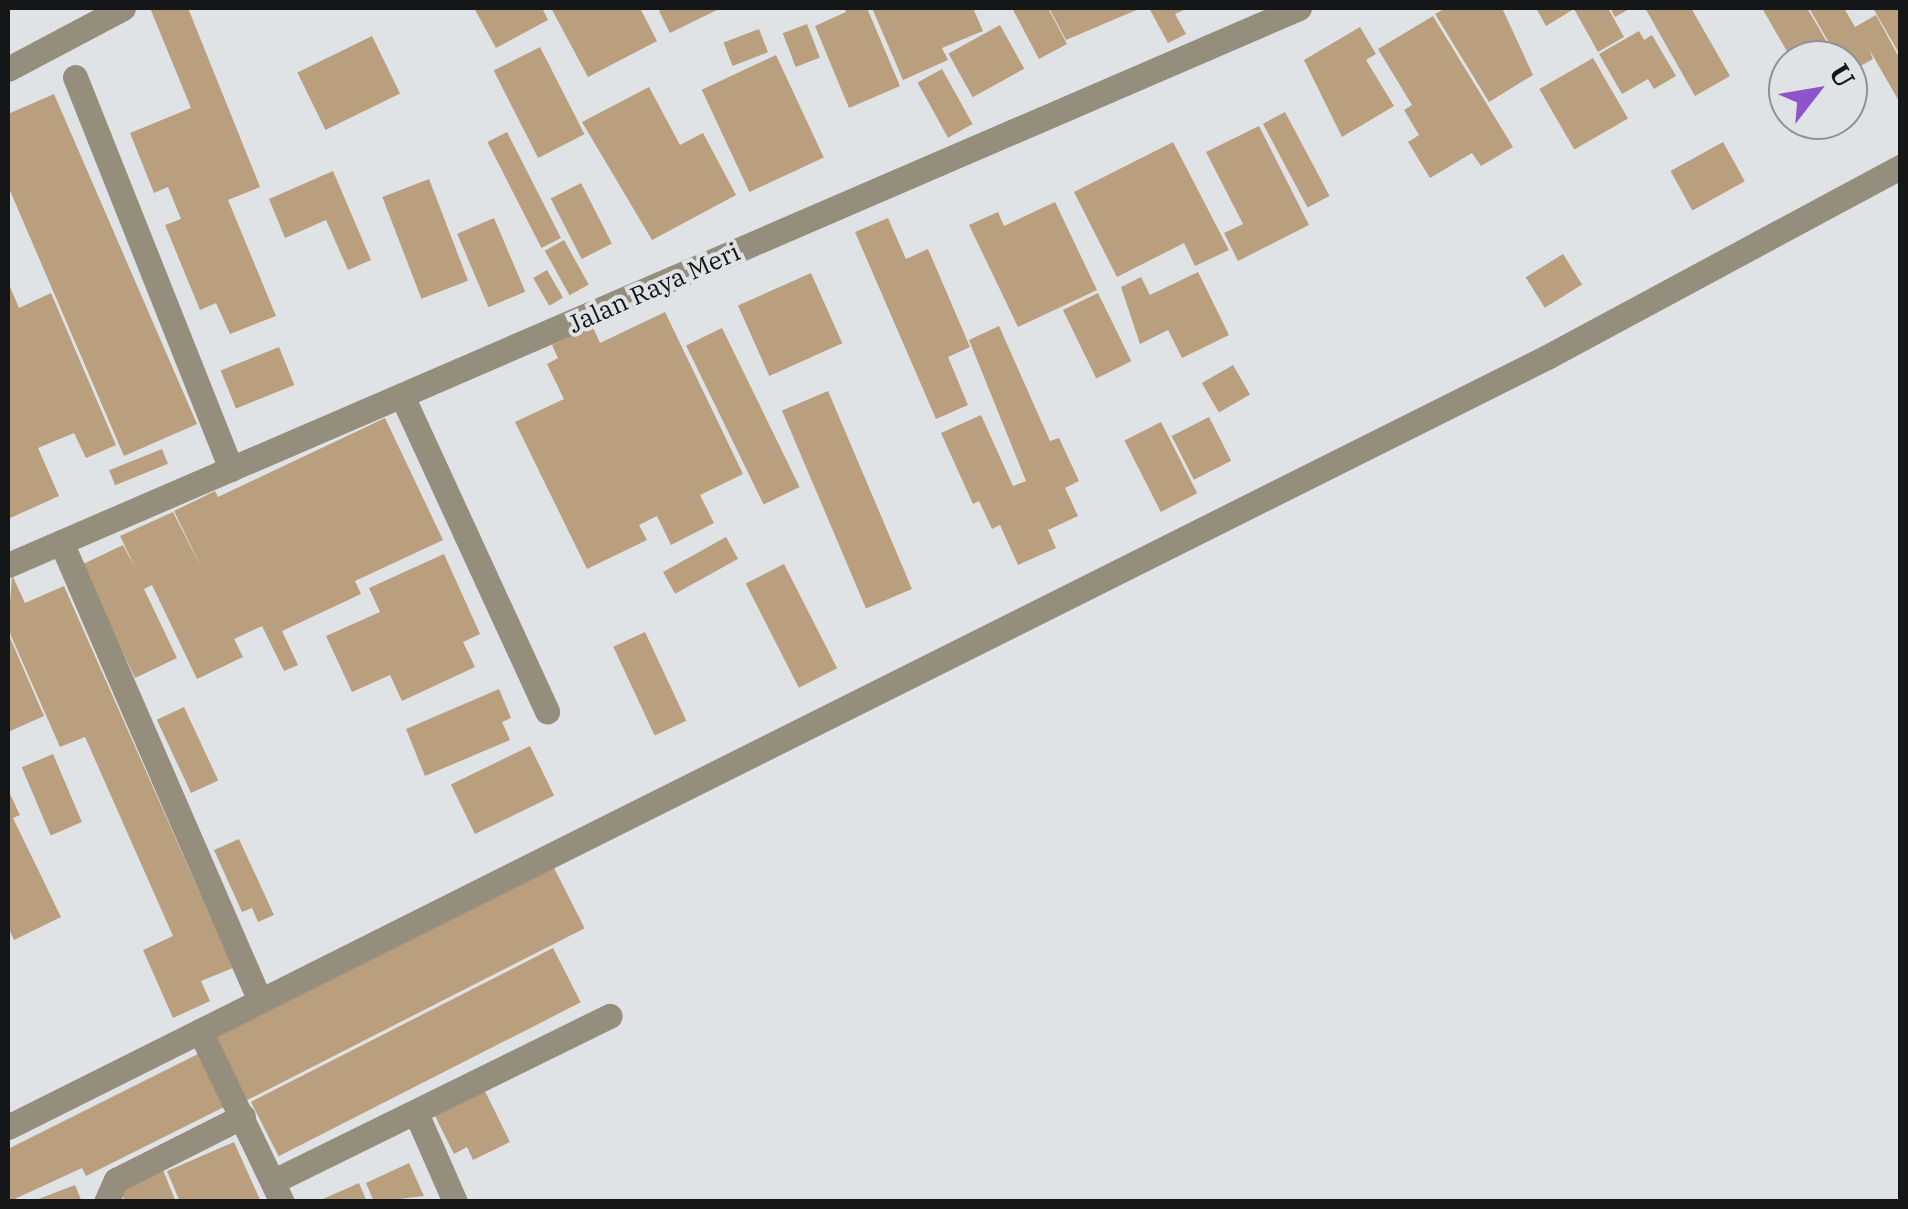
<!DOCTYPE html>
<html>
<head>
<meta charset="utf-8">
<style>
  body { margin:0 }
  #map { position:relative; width:1908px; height:1209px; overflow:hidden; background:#e0e3e6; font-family:"IBM Plex Serif",serif }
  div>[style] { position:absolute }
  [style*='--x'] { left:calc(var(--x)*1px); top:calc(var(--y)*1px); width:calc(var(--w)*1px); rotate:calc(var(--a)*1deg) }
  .building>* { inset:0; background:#b99f7d; transform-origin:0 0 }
  .minor>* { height:25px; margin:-12.5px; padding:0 12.5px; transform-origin:12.5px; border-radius:12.5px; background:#958e7d }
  span { translate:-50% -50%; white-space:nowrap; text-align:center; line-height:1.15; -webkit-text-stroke:8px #e0e3e6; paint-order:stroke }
  .street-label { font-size:25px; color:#151617 }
  .frame { position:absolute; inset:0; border:10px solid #151617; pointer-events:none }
  .north { position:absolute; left:1768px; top:40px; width:100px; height:100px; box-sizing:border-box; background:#e0e3e6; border:2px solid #8f9193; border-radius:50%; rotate:59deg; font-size:28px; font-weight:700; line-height:40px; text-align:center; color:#151617 }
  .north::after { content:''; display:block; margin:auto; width:35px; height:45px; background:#8d54cb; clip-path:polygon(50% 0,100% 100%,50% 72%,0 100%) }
</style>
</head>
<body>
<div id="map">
  <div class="building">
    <div style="clip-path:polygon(150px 8px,188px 8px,260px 187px,228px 200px,276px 316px,230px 334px,216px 303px,200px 310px,165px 225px,181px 219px,168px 187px,154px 193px,130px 133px,191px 108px)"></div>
    <div style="clip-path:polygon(474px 8px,542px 8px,548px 20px,496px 48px)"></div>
    <div style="clip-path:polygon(551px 8px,640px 8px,657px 41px,588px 77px)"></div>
    <div style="clip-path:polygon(666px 8px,721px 8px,670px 33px,659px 11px)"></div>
    <div style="clip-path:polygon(844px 8px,867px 8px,900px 86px,849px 108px,815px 26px,846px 12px)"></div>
    <div style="clip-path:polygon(872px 8px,973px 8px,983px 31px,942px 48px,948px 60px,903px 80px)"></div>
    <div style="clip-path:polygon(1012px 8px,1048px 8px,1067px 44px,1039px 59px)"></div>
    <div style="clip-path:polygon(1049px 8px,1141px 8px,1066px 40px)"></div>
    <div style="clip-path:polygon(1149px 8px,1188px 8px,1175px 14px,1186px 34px,1168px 43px)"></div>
    <div style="clip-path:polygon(1446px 8px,1502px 8px,1533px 75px,1489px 102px,1435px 14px)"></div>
    <div style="clip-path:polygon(1536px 8px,1608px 8px,1624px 37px,1598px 52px,1574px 9px,1546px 26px)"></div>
    <div style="clip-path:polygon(1610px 8px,1631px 8px,1615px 17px)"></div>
    <div style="clip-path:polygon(1645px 8px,1691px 8px,1730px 76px,1695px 96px)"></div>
    <div style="clip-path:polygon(1762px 8px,1807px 8px,1827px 42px,1792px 60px)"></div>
    <div style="clip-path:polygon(1809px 8px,1844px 8px,1855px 27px,1876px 15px,1900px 59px,1900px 103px,1869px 49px,1873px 59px,1848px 73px,1848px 60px,1839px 60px)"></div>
    <div style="clip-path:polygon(1873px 8px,1900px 8px,1900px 55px)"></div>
    <div style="clip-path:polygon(1433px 16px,1513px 147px,1481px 166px,1472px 153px,1430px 178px,1408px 142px,1419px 135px,1404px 110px,1412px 105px,1378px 49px)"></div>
    <div style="left:807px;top:24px;width:36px;height:26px;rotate:69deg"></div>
    <div style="left:1000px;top:25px;width:50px;height:59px;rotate:61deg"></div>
    <div style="clip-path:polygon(1360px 27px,1376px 54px,1366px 60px,1394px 106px,1342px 137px,1304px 60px)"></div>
    <div style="left:759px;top:29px;width:25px;height:38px;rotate:69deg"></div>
    <div style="clip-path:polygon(1639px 31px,1644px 40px,1652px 35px,1676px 76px,1654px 89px,1648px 79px,1622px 94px,1599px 54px)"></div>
    <div style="left:372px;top:36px;width:64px;height:83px;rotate:64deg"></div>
    <div style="left:540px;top:47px;width:98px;height:52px;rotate:63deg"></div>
    <div style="left:776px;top:55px;width:113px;height:82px;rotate:65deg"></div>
    <div style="left:1593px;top:58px;width:70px;height:62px;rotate:60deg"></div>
    <div style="left:942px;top:69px;width:63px;height:28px;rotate:61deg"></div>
    <div style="clip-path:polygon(649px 87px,680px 145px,703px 133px,736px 195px,652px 240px,582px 122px)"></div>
    <div style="clip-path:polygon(54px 94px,197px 424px,124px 456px,8px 186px,8px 114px)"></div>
    <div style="left:1285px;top:112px;width:95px;height:25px;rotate:62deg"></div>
    <div style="clip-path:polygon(1259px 126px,1309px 225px,1238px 261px,1224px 233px,1243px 224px,1206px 152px)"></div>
    <div style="left:507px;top:132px;width:119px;height:22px;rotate:63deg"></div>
    <div style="clip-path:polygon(1173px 142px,1229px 250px,1195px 266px,1184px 243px,1117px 277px,1074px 192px)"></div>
    <div style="left:1723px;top:142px;width:45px;height:60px;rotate:61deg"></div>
    <div style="clip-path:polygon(333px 171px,371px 260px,348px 270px,326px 220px,285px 238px,269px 199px)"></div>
    <div style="left:429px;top:179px;width:109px;height:50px;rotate:69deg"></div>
    <div style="left:581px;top:183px;width:68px;height:34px;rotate:63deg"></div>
    <div style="clip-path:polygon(1055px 202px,1097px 290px,1018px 327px,969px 225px,998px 212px,1004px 226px)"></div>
    <div style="left:494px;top:218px;width:80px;height:40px;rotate:67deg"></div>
    <div style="clip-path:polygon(888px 218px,906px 259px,928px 249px,970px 347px,948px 357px,968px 405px,936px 419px,855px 232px)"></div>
    <div style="left:564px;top:240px;width:51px;height:22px;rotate:61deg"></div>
    <div style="left:1563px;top:254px;width:36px;height:44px;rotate:58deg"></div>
    <div style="left:547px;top:270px;width:32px;height:16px;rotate:60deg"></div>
    <div style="clip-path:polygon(1198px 272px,1229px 335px,1182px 358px,1168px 330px,1140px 344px,1121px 287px,1141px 277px,1150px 295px)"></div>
    <div style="left:811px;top:273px;width:77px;height:80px;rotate:66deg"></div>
    <div style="clip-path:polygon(8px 282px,19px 308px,51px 293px,116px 445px,86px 458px,74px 433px,38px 448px,59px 496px,8px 519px)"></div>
    <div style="left:1098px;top:293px;width:76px;height:39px;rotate:64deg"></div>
    <div style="clip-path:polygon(665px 312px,743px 474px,700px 495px,714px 523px,671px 545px,657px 516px,639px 525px,647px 540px,587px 569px,515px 422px,564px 399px,547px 364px,558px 358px,552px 345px,592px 325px,600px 343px)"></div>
    <div style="clip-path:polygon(999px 326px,1050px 441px,1059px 438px,1079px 481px,1065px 488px,1078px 516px,1048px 530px,1056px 548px,1018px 565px,1000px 525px,992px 529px,979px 501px,973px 504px,941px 433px,981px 415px,1013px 486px,1026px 481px,969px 340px)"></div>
    <div style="left:722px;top:328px;width:177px;height:40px;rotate:64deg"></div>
    <div style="left:279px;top:347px;width:41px;height:63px;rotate:68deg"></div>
    <div style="left:1233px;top:365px;width:34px;height:36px;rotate:60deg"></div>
    <div style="left:828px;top:391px;width:215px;height:50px;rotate:67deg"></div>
    <div style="left:1209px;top:417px;width:49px;height:42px;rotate:63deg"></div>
    <div style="clip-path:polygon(385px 418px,443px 540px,355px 581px,361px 594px,282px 631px,298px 665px,284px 671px,262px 626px,234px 639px,243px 657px,197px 679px,152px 585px,144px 589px,177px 658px,135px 678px,81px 565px,123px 545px,136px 569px,120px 536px,173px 512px,204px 573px,174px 511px,215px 491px,218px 497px)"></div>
    <div style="left:1161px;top:422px;width:80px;height:41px;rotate:63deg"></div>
    <div style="left:162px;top:449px;width:16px;height:57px;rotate:68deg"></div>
    <div style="left:726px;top:537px;width:25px;height:72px;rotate:61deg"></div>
    <div style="clip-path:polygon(444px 554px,480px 634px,463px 642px,475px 667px,402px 701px,390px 675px,352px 692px,326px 636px,380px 612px,369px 588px)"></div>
    <div style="left:784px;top:564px;width:117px;height:43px;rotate:63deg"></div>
    <div style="clip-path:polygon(12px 575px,25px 603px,64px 586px,233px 968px,201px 981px,210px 1001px,173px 1018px,143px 950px,173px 936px,85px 737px,60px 747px,8px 629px)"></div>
    <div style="left:645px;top:632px;width:98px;height:35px;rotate:65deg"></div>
    <div style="clip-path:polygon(8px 633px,44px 716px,8px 732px)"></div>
    <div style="clip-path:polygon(499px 689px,511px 718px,502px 722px,510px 740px,425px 776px,406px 729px)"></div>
    <div style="left:184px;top:707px;width:81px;height:30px;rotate:65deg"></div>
    <div style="left:530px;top:746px;width:55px;height:88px;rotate:64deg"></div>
    <div style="left:53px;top:754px;width:74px;height:34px;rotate:67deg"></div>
    <div style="clip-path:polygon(8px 790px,20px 815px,13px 818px,61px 917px,14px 940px,8px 927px)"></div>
    <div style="clip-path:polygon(239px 839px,274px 915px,258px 922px,252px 908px,242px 912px,214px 850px)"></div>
    <div style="left:552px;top:864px;width:72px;height:381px;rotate:63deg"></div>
    <div style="left:553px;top:948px;width:61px;height:339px;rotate:63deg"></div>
    <div style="clip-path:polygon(202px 1052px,228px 1105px,86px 1176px,82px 1168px,8px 1202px,8px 1149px)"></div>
    <div style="clip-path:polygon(483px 1087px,510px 1142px,473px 1160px,467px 1147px,454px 1154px,433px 1112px)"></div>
    <div style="clip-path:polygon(234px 1142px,261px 1202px,180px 1202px,167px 1171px)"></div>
    <div style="clip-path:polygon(409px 1163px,424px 1196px,374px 1202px,366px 1183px)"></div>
    <div style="clip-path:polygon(163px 1170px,176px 1202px,125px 1202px,120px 1189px)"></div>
    <div style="clip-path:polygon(359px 1183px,367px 1202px,316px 1202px)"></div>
    <div style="clip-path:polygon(75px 1185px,82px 1202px,33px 1202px,33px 1201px)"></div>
  </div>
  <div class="minor">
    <div style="--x:8;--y:69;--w:130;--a:-27.9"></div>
    <div style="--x:75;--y:77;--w:422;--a:68.3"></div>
    <div style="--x:403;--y:398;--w:345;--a:65.3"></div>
    <div style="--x:61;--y:542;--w:500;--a:66.56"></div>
    <div style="--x:8;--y:565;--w:1406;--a:-23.34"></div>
    <div style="--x:200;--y:1031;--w:190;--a:64.4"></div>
    <div style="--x:416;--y:1113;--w:97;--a:66.3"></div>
    <div style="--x:8;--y:1127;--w:1721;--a:-26.58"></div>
    <div style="--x:1547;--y:357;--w:401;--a:-28.3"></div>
    <div style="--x:274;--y:1181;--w:374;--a:-26.2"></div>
    <div style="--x:106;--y:1202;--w:24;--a:-66"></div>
    <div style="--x:116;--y:1180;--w:142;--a:-26.7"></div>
  </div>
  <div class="street-label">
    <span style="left:654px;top:288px;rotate:-24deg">Jalan Raya Meri</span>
  </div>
  <div class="frame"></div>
  <div class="north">U</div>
</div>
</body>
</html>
